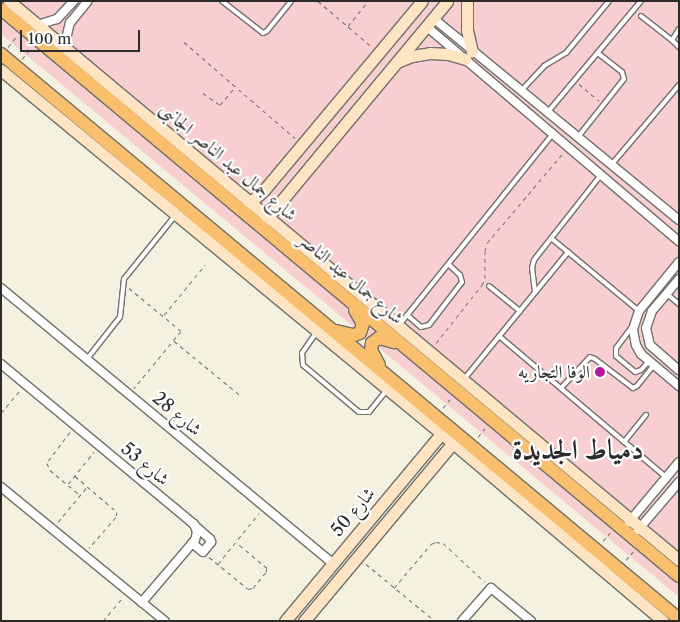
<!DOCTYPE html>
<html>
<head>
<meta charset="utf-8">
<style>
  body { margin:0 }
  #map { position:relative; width:680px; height:622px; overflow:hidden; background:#f4f1e0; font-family:"Libre Caslon Text",Amiri,serif }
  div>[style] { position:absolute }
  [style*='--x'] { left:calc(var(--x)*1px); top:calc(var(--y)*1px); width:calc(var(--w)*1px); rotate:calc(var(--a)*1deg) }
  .built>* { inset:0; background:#f7cfd0 }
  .path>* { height:1px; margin-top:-0.5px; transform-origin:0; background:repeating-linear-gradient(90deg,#71706a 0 4px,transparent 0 8px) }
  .roads { filter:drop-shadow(1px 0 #71706a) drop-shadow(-1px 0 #71706a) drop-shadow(0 1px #71706a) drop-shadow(0 -1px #71706a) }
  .lane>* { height:4px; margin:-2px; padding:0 2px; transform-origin:2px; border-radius:2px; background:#fff }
  .street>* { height:8px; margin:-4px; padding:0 4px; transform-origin:4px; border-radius:4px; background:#fff }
  .secondary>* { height:11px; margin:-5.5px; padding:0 5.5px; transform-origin:5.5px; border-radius:5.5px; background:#fde5c4 }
  .primary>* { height:12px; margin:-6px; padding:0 6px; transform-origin:6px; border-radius:6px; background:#f9bf6c }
  .dots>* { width:14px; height:14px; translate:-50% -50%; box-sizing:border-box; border:2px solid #fff; border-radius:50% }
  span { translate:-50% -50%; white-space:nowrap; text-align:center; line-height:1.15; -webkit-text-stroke:4.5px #fff; paint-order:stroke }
  .street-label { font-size:18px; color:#2b2b2b }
  .poi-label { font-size:18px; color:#2b2b2b }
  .right { translate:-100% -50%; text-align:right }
  .town-label { font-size:28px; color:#2b2b2b; font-weight:700 }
  .frame { position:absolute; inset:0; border:2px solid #2b2b2b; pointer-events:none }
  .scale { position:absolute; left:20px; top:30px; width:120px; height:22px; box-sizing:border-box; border:2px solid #2b2b2b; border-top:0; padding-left:6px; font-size:15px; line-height:18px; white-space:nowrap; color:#2b2b2b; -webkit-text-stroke:4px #fff; paint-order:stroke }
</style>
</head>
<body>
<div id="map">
  <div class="built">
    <div style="clip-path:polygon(1px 1px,679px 1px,679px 597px,1px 34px)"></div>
  </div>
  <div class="path">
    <div style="--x:318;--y:1;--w:70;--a:40.3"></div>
    <div style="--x:348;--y:26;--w:32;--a:-51"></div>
    <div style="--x:184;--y:42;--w:147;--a:40.9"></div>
    <div style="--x:8;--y:47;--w:14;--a:-51"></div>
    <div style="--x:22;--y:59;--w:14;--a:-51"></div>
    <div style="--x:579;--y:84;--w:26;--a:40"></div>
    <div style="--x:203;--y:93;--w:21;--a:35"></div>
    <div style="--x:220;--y:105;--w:23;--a:-50"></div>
    <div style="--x:129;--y:288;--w:67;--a:39.6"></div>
    <div style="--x:181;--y:331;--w:74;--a:129.5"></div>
    <div style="--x:164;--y:315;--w:65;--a:-50.6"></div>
    <div style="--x:174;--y:341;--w:85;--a:39.3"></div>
    <div style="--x:436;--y:343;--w:74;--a:-51.6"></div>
    <div style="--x:482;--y:285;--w:8;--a:-67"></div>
    <div style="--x:485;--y:278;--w:27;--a:-90"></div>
    <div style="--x:485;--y:251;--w:8;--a:-76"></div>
    <div style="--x:487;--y:243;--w:119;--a:-49.8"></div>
    <div style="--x:443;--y:408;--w:11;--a:-52"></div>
    <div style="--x:1;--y:413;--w:30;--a:-50"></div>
    <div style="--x:70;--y:432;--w:39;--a:127"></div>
    <div style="--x:47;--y:463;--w:8;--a:67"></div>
    <div style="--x:50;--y:470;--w:39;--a:40"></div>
    <div style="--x:478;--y:437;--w:11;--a:-52"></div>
    <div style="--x:75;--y:476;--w:55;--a:40.6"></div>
    <div style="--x:117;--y:512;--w:5;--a:101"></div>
    <div style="--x:116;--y:517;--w:41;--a:131.1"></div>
    <div style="--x:68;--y:484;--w:41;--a:-50.9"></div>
    <div style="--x:58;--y:522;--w:45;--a:-50.4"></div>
    <div style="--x:603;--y:541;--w:11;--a:-49"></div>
    <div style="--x:209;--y:557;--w:50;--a:39.4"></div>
    <div style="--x:248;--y:589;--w:5;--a:-11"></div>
    <div style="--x:253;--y:588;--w:21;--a:-51"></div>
    <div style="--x:266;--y:572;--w:4;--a:-76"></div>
    <div style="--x:267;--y:568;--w:40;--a:-140"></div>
    <div style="--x:626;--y:560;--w:11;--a:-49"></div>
    <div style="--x:218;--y:564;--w:65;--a:-51.2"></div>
    <div style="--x:366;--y:564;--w:89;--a:39.6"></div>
    <div style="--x:394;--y:588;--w:57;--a:-49.9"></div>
    <div style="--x:431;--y:544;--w:5;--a:-22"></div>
    <div style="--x:436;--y:542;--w:7;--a:8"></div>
    <div style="--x:443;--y:543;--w:57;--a:42.9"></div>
    <div style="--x:103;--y:621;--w:31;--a:-50"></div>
  </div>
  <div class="roads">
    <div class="lane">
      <div style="--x:222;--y:1;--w:52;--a:38"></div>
      <div style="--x:263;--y:33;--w:4;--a:-27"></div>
      <div style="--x:267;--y:31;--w:38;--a:-51"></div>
      <div style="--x:641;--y:16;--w:39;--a:38"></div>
      <div style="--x:679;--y:29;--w:13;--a:122"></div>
      <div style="--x:672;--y:40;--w:10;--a:45"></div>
      <div style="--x:521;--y:91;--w:34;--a:-47"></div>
      <div style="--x:544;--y:66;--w:26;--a:-31"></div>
      <div style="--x:566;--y:53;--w:67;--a:-50.4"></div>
      <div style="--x:547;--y:113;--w:146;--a:-50"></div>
      <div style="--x:578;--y:137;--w:74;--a:-51.6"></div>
      <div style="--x:624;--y:79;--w:7;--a:-106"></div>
      <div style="--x:622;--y:72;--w:31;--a:-142"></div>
      <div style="--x:612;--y:164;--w:104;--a:-49.7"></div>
      <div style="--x:551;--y:238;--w:114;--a:39.7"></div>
      <div style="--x:489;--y:286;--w:40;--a:39"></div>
      <div style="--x:535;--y:292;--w:24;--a:-97"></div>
      <div style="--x:532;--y:268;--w:8;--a:-76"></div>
      <div style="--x:534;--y:260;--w:108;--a:-51.8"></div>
      <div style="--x:667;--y:294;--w:16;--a:40"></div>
      <div style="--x:407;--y:315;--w:18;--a:41"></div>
      <div style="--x:421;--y:327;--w:8;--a:-14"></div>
      <div style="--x:429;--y:325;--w:54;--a:-52.5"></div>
      <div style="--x:462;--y:282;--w:7;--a:-106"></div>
      <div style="--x:460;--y:275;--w:16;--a:-137"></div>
      <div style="--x:400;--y:324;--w:244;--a:-51.2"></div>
      <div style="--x:632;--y:327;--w:26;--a:127"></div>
      <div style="--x:616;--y:348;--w:8;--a:90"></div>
      <div style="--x:616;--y:356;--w:25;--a:40"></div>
      <div style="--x:635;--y:372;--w:6;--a:-18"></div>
      <div style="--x:641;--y:370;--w:12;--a:-48"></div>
      <div style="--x:316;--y:333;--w:24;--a:125"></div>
      <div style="--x:302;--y:353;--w:12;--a:85"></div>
      <div style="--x:303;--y:365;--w:73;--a:40"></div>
      <div style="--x:359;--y:412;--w:10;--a:0"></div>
      <div style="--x:369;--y:412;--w:28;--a:-51"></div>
      <div style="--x:499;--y:336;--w:219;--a:40.2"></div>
      <div style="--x:87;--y:359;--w:53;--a:-51.8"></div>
      <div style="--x:120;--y:317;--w:38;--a:-84"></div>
      <div style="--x:124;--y:279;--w:80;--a:-51.1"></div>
      <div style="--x:465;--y:378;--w:163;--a:-50.7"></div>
      <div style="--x:561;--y:388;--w:42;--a:-46.9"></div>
      <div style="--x:590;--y:357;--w:5;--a:22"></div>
      <div style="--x:595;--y:359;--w:48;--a:37.3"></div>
      <div style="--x:633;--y:388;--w:4;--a:-27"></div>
      <div style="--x:637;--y:386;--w:26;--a:-51"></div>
      <div style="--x:624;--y:442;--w:35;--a:-51"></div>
    </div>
    <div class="street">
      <div style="--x:433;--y:18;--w:318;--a:39.4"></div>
      <div style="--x:37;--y:25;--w:21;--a:-17"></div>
      <div style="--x:57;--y:19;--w:25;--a:-47"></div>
      <div style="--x:426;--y:26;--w:332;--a:40.4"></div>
      <div style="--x:64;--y:48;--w:26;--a:-77"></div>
      <div style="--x:70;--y:23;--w:28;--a:-51"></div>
      <div style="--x:679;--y:262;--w:63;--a:129.2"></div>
      <div style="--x:639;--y:311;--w:20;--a:108"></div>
      <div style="--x:633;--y:330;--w:15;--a:79"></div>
      <div style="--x:636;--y:345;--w:10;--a:61"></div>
      <div style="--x:641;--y:354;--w:50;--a:40.1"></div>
      <div style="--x:679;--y:279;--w:42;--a:130.2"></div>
      <div style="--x:652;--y:311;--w:18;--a:109"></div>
      <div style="--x:646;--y:328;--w:17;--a:77"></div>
      <div style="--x:650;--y:345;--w:38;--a:41"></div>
      <div style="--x:1;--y:288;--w:432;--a:39.7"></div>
      <div style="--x:1;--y:364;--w:251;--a:39.7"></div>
      <div style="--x:194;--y:524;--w:9;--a:69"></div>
      <div style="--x:197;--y:532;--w:8;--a:104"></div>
      <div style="--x:195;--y:540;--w:82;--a:130.5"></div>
      <div style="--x:1;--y:487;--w:212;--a:39.3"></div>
      <div style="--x:629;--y:522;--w:78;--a:-50.2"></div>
      <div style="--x:638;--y:530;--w:63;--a:-49.5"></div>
      <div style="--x:192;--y:543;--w:14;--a:39"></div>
      <div style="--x:203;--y:552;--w:13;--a:-51"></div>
      <div style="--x:211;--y:542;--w:3;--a:-108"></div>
      <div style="--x:210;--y:539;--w:20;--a:-139"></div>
      <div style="--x:462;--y:621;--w:44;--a:-48.7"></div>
      <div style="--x:491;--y:588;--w:52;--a:39.5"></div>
    </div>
    <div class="secondary">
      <div style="--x:9;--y:1;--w:873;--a:39.84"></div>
      <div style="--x:467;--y:1;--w:29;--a:90"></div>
      <div style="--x:467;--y:30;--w:22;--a:77"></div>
      <div style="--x:397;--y:62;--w:16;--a:-22"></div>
      <div style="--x:412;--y:56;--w:18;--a:-9"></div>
      <div style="--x:430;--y:53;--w:18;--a:3"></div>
      <div style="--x:448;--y:54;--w:18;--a:16"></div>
      <div style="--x:1;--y:70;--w:586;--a:39.53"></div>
      <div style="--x:453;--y:443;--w:275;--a:40.3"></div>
      <div style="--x:244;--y:208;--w:27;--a:-42"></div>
      <div style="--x:264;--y:190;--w:246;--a:-50.1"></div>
      <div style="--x:263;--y:223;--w:288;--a:-50.3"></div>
      <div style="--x:285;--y:621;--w:250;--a:-50.2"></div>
      <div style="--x:304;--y:621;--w:239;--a:-50.1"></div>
    </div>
    <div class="primary">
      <div style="--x:1;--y:9;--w:884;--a:39.91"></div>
      <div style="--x:1;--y:54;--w:883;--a:39.81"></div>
      <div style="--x:336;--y:331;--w:18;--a:13"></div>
      <div style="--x:354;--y:335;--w:6;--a:-18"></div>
      <div style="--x:360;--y:333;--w:9;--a:-72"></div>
      <div style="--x:363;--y:324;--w:16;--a:-120"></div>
      <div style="--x:379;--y:365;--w:17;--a:-118"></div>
      <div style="--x:371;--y:350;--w:7;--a:-82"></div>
      <div style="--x:372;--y:343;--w:9;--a:-36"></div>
      <div style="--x:379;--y:338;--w:16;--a:15"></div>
    </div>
  </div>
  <div class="dots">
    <div style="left:600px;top:372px;background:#b5179e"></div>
  </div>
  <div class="street-label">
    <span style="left:228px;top:162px;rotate:40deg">شارع جمال عبد الناصر الجانبى</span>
    <span style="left:351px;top:279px;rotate:40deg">شارع جمال عبد الناصر</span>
    <span style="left:177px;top:414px;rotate:40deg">شارع 28</span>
    <span style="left:145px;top:464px;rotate:40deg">شارع 53</span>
    <span style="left:353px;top:512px;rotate:-50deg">شارع 50</span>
  </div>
  <div class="poi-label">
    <span class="right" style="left:590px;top:372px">الوفا التجاريه</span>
  </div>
  <div class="town-label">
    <span style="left:578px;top:449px">دمياط الجديدة</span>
  </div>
  <div class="frame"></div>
  <div class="scale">100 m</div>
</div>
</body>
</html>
